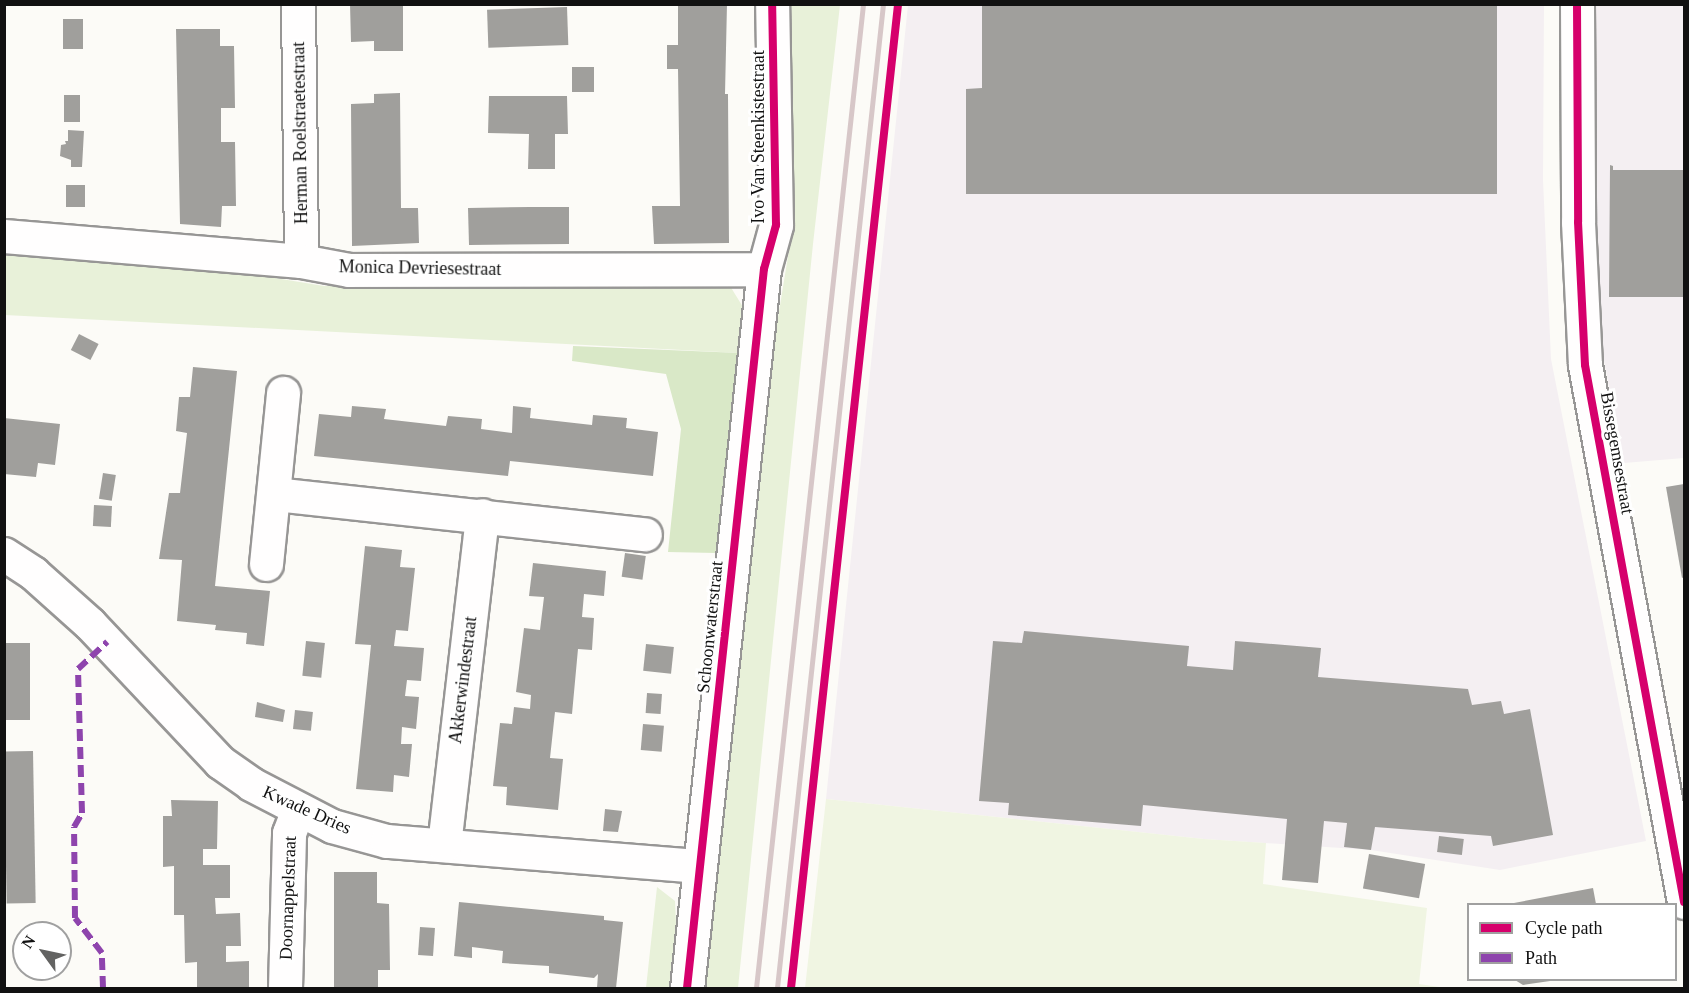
<!DOCTYPE html>
<html>
<head>
<meta charset="utf-8">
<style>
  body { margin:0 }
  #map { position:relative; width:1689px; height:993px; overflow:hidden; background:#fcfbf7; font-family:Georgia,serif }
  div>[style] { position:absolute }
  [style*='--x'] { left:calc(var(--x)*1px); top:calc(var(--y)*1px); width:calc(var(--w)*1px); rotate:calc(var(--a)*1deg) }
  .industrial>* { inset:0; background:#f4eff2 }
  .green>* { inset:0; background:#e8f1d9 }
  .forest>* { inset:0; background:#d9e8c7 }
  .pitch>* { inset:0; background:#f0f5e2 }
  .building>* { inset:0; background:#a09f9c; transform-origin:0 0 }
  .roads { filter:drop-shadow(2px 0 #979695) drop-shadow(-2px 0 #979695) drop-shadow(0 2px #979695) drop-shadow(0 -2px #979695) }
  .minor>* { height:33px; margin:-16.5px; padding:0 16.5px; transform-origin:16.5px; border-radius:16.5px; background:#fffefe }
  .rail>* { height:4.5px; margin:-2.25px; padding:0 2.25px; transform-origin:2.25px; border-radius:2.25px; background:#d7c7c8 }
  .quiet>* { height:6px; margin-top:-3px; transform-origin:0; background:repeating-linear-gradient(90deg,#8e44ad 0 12px,transparent 0 18px) }
  .cycleway>* { height:8px; margin:-4px; padding:0 4px; transform-origin:4px; border-radius:4px; background:#d6006c }
  span { translate:-50% -50%; white-space:nowrap; text-align:center; line-height:1.15; -webkit-text-stroke:6px #fff; paint-order:stroke }
  .street-label { font-size:18px; color:#111 }
  .frame { position:absolute; inset:0; border:6px solid #111; pointer-events:none }
  .legend { position:absolute; left:1467px; top:903px; width:210px; height:78px; box-sizing:border-box; background:#fff; border:2px solid #a0a0a0; margin:0; padding:8px 10px; list-style:none; font-size:18px; color:#111 }
  .legend li { display:flex; align-items:center; gap:12px; height:30px }
  .legend b { width:30px; border:2px solid #a0a0a0 }
  .north { position:absolute; left:12px; top:921px; width:60px; height:60px; box-sizing:border-box; background:#fff; border:2px solid #a0a0a0; border-radius:50%; rotate:303deg; font-size:16px; font-weight:700; line-height:24px; text-align:center; color:#111 }
  .north::after { content:''; display:block; margin:auto; width:21px; height:27px; background:#636362; clip-path:polygon(50% 0,100% 100%,50% 72%,0 100%) }
</style>
</head>
<body>
<div id="map">
  <div class="industrial">
    <div style="clip-path:polygon(908px 5px,1544px 5px,1543px 180px,1551px 359px,1646px 841px,1500px 870px,1371px 850px,1204px 839px,826px 799px)"></div>
    <div style="clip-path:polygon(1590px 5px,1684px 5px,1684px 458px,1624px 463px,1592px 299px)"></div>
  </div>
  <div class="green">
    <div style="clip-path:polygon(788px 5px,840px 5px,813px 244px,738px 988px,705px 988px,740px 632px,774px 342px,791px 238px)"></div>
    <div style="clip-path:polygon(4px 250px,257px 275px,324px 286px,700px 283px,730px 286px,743px 307px,740px 353px,5px 315px)"></div>
    <div style="clip-path:polygon(657px 887px,675px 901px,676px 924px,669px 988px,646px 988px)"></div>
  </div>
  <div class="forest">
    <div style="clip-path:polygon(573px 346px,740px 353px,716px 553px,668px 552px,681px 429px,666px 374px,572px 361px)"></div>
  </div>
  <div class="pitch">
    <div style="clip-path:polygon(826px 799px,1204px 839px,1266px 843px,1263px 884px,1427px 908px,1419px 984px,1446px 988px,805px 988px)"></div>
  </div>
  <div class="building">
    <div style="clip-path:polygon(350px 4px,403px 4px,403px 51px,374px 51px,374px 41px,351px 42px)"></div>
    <div style="clip-path:polygon(678px 4px,727px 4px,725px 94px,728px 94px,729px 243px,654px 244px,652px 206px,680px 206px,678px 69px,667px 69px,667px 45px,678px 45px)"></div>
    <div style="clip-path:polygon(982px 4px,1497px 4px,1497px 194px,966px 194px,966px 89px,982px 88px)"></div>
    <div style="left:567px;top:7px;width:38px;height:80px;rotate:88deg"></div>
    <div style="left:63px;top:19px;width:20px;height:30px"></div>
    <div style="clip-path:polygon(176px 29px,220px 29px,220px 46px,234px 46px,235px 108px,221px 108px,221px 142px,235px 142px,236px 206px,222px 206px,221px 227px,180px 224px)"></div>
    <div style="left:572px;top:67px;width:22px;height:25px"></div>
    <div style="clip-path:polygon(400px 93px,401px 208px,418px 208px,419px 243px,352px 246px,351px 104px,374px 103px,374px 94px)"></div>
    <div style="left:64px;top:95px;width:16px;height:27px"></div>
    <div style="clip-path:polygon(489px 96px,567px 96px,568px 134px,555px 134px,555px 169px,528px 169px,529px 134px,488px 133px)"></div>
    <div style="clip-path:polygon(68px 130px,84px 131px,82px 167px,71px 167px,71px 160px,60px 156px,61px 145px,66px 144px,65px 141px,68px 141px)"></div>
    <div style="clip-path:polygon(1610px 165px,1613px 166px,1613px 170px,1684px 170px,1684px 297px,1609px 297px)"></div>
    <div style="left:66px;top:185px;width:19px;height:22px"></div>
    <div style="clip-path:polygon(530px 207px,569px 207px,569px 244px,469px 245px,468px 208px)"></div>
    <div style="left:79px;top:334px;width:22px;height:18px;rotate:27deg"></div>
    <div style="clip-path:polygon(193px 367px,237px 371px,215px 586px,270px 591px,264px 646px,246px 644px,247px 633px,215px 630px,216px 625px,177px 621px,182px 560px,159px 559px,169px 493px,180px 493px,187px 433px,176px 431px,179px 397px,190px 397px)"></div>
    <div style="clip-path:polygon(352px 406px,386px 409px,384px 419px,446px 426px,448px 416px,482px 419px,481px 429px,512px 433px,513px 406px,531px 408px,530px 418px,592px 425px,593px 415px,627px 418px,626px 428px,658px 432px,653px 476px,510px 461px,508px 476px,314px 456px,319px 414px,351px 417px)"></div>
    <div style="clip-path:polygon(4px 418px,60px 424px,55px 465px,38px 463px,36px 477px,4px 474px)"></div>
    <div style="left:103px;top:473px;width:13px;height:26px;rotate:9deg"></div>
    <div style="clip-path:polygon(1684px 484px,1684px 577px,1682px 578px,1666px 487px)"></div>
    <div style="left:94px;top:505px;width:18px;height:21px;rotate:3deg"></div>
    <div style="clip-path:polygon(365px 546px,402px 550px,400px 567px,415px 568px,408px 631px,396px 630px,394px 646px,424px 648px,421px 681px,407px 680px,405px 696px,419px 697px,416px 729px,402px 727px,401px 744px,412px 744px,409px 777px,394px 775px,393px 792px,356px 789px,371px 645px,355px 644px)"></div>
    <div style="left:625px;top:553px;width:21px;height:24px;rotate:8deg"></div>
    <div style="clip-path:polygon(533px 563px,606px 571px,604px 596px,584px 594px,582px 617px,594px 618px,592px 650px,578px 649px,572px 714px,555px 712px,550px 758px,563px 759px,558px 810px,506px 805px,507px 787px,493px 786px,500px 723px,512px 724px,514px 707px,530px 709px,531px 695px,516px 692px,524px 628px,540px 630px,544px 597px,529px 596px)"></div>
    <div style="clip-path:polygon(1024px 631px,1189px 646px,1187px 666px,1233px 670px,1235px 641px,1321px 648px,1318px 677px,1468px 689px,1472px 705px,1501px 701px,1504px 714px,1530px 709px,1553px 835px,1493px 846px,1491px 836px,1375px 827px,1371px 850px,1344px 847px,1347px 823px,1324px 821px,1318px 883px,1282px 880px,1287px 819px,1143px 805px,1141px 826px,1008px 815px,1009px 803px,979px 801px,993px 641px,1022px 643px)"></div>
    <div style="left:306px;top:641px;width:19px;height:35px;rotate:6deg"></div>
    <div style="left:4px;top:643px;width:26px;height:77px"></div>
    <div style="left:646px;top:644px;width:28px;height:27px;rotate:6deg"></div>
    <div style="left:647px;top:693px;width:15px;height:20px;rotate:4deg"></div>
    <div style="clip-path:polygon(257px 702px,285px 710px,283px 722px,255px 717px)"></div>
    <div style="left:295px;top:710px;width:18px;height:19px;rotate:6deg"></div>
    <div style="left:643px;top:724px;width:21px;height:26px;rotate:5deg"></div>
    <div style="left:33px;top:751px;width:152px;height:29px;rotate:89deg"></div>
    <div style="clip-path:polygon(171px 800px,218px 801px,217px 849px,203px 849px,203px 865px,230px 865px,230px 898px,215px 898px,216px 914px,240px 913px,241px 946px,226px 946px,226px 962px,249px 961px,249px 988px,197px 988px,197px 962px,185px 963px,184px 915px,174px 915px,174px 866px,163px 867px,163px 816px,172px 816px)"></div>
    <div style="clip-path:polygon(605px 809px,622px 811px,618px 832px,603px 831px)"></div>
    <div style="left:1439px;top:836px;width:25px;height:16px;rotate:7deg"></div>
    <div style="left:1369px;top:854px;width:57px;height:35px;rotate:10deg"></div>
    <div style="clip-path:polygon(334px 872px,377px 872px,377px 903px,389px 904px,390px 970px,378px 970px,378px 988px,334px 988px)"></div>
    <div style="clip-path:polygon(1593px 888px,1596px 904px,1514px 904px,1514px 903px)"></div>
    <div style="clip-path:polygon(459px 902px,604px 916px,604px 920px,623px 922px,616px 988px,597px 988px,598px 974px,594px 978px,549px 973px,549px 966px,502px 963px,503px 951px,472px 947px,472px 958px,454px 956px)"></div>
    <div style="left:420px;top:927px;width:15px;height:28px;rotate:4deg"></div>
    <div style="clip-path:polygon(1515px 980px,1550px 980px,1550px 981px,1523px 985px)"></div>
  </div>
  <div class="roads">
    <div class="minor">
      <div style="--x:298;--y:4;--w:257;--a:89.3"></div>
      <div style="--x:1577;--y:4;--w:218;--a:89.7"></div>
      <div style="--x:1578;--y:222;--w:143;--a:87.2"></div>
      <div style="--x:1585;--y:365;--w:546;--a:79.55"></div>
      <div style="--x:4;--y:236;--w:298;--a:4.8"></div>
      <div style="--x:301;--y:261;--w:49;--a:10.6"></div>
      <div style="--x:349;--y:270;--w:415;--a:-0.1"></div>
      <div style="--x:274;--y:494;--w:373;--a:6.2"></div>
      <div style="--x:4;--y:554;--w:35;--a:33"></div>
      <div style="--x:33;--y:573;--w:76;--a:41.8"></div>
      <div style="--x:90;--y:624;--w:190;--a:46.7"></div>
      <div style="--x:220;--y:762;--w:38;--a:35"></div>
      <div style="--x:251;--y:784;--w:91;--a:27.4"></div>
      <div style="--x:332;--y:826;--w:57;--a:15.3"></div>
      <div style="--x:387;--y:841;--w:313;--a:4.6"></div>
      <div style="--x:266;--y:564;--w:172;--a:-84.3"></div>
      <div style="--x:444;--y:845;--w:332;--a:-83.4"></div>
      <div style="--x:285;--y:988;--w:155;--a:-88.5"></div>
      <div style="--x:289;--y:833;--w:25;--a:-69"></div>
      <div style="--x:687;--y:988;--w:723;--a:-83.89"></div>
      <div style="--x:764;--y:269;--w:46;--a:-74.7"></div>
      <div style="--x:776;--y:225;--w:221;--a:-91"></div>
    </div>
  </div>
  <div class="rail">
    <div style="--x:756;--y:988;--w:990;--a:-83.79"></div>
    <div style="--x:777;--y:988;--w:990;--a:-83.85"></div>
  </div>
  <div class="quiet">
    <div style="--x:103;--y:988;--w:35;--a:-92"></div>
    <div style="--x:102;--y:953;--w:44;--a:-127.6"></div>
    <div style="--x:75;--y:918;--w:91;--a:-90.6"></div>
    <div style="--x:74;--y:827;--w:16;--a:-60"></div>
    <div style="--x:82;--y:813;--w:144;--a:-91.6"></div>
    <div style="--x:78;--y:669;--w:40;--a:-43"></div>
  </div>
  <div class="cycleway">
    <div style="--x:1577;--y:4;--w:218;--a:89.7"></div>
    <div style="--x:1578;--y:222;--w:143;--a:87.2"></div>
    <div style="--x:1585;--y:365;--w:546;--a:79.55"></div>
    <div style="--x:687;--y:988;--w:723;--a:-83.89"></div>
    <div style="--x:764;--y:269;--w:46;--a:-74.7"></div>
    <div style="--x:776;--y:225;--w:221;--a:-91"></div>
    <div style="--x:791;--y:988;--w:990;--a:-83.79"></div>
  </div>
  <div class="street-label">
    <span style="left:300px;top:133px;rotate:-91deg">Herman Roelstraetestraat</span>
    <span style="left:758px;top:137px;rotate:-90deg">Ivo Van Steenkistestraat</span>
    <span style="left:420px;top:268px;rotate:1deg">Monica Devriesestraat</span>
    <span style="left:1617px;top:453px;rotate:80deg">Bissegemsestraat</span>
    <span style="left:710px;top:627px;rotate:-84deg">Schoonwaterstraat</span>
    <span style="left:463px;top:680px;rotate:-83deg">Akkerwindestraat</span>
    <span style="left:307px;top:810px;rotate:24deg">Kwade Dries</span>
    <span style="left:288px;top:898px;rotate:-88deg">Doornappelstraat</span>
  </div>
  <div class="frame"></div>
  <ul class="legend">
  <li><b style="height:8px;background:#d6006c"></b>Cycle path</li>
  <li><b style="height:8px;background:#8e44ad"></b>Path</li>
  </ul>
  <div class="north">N</div>
</div>
</body>
</html>
